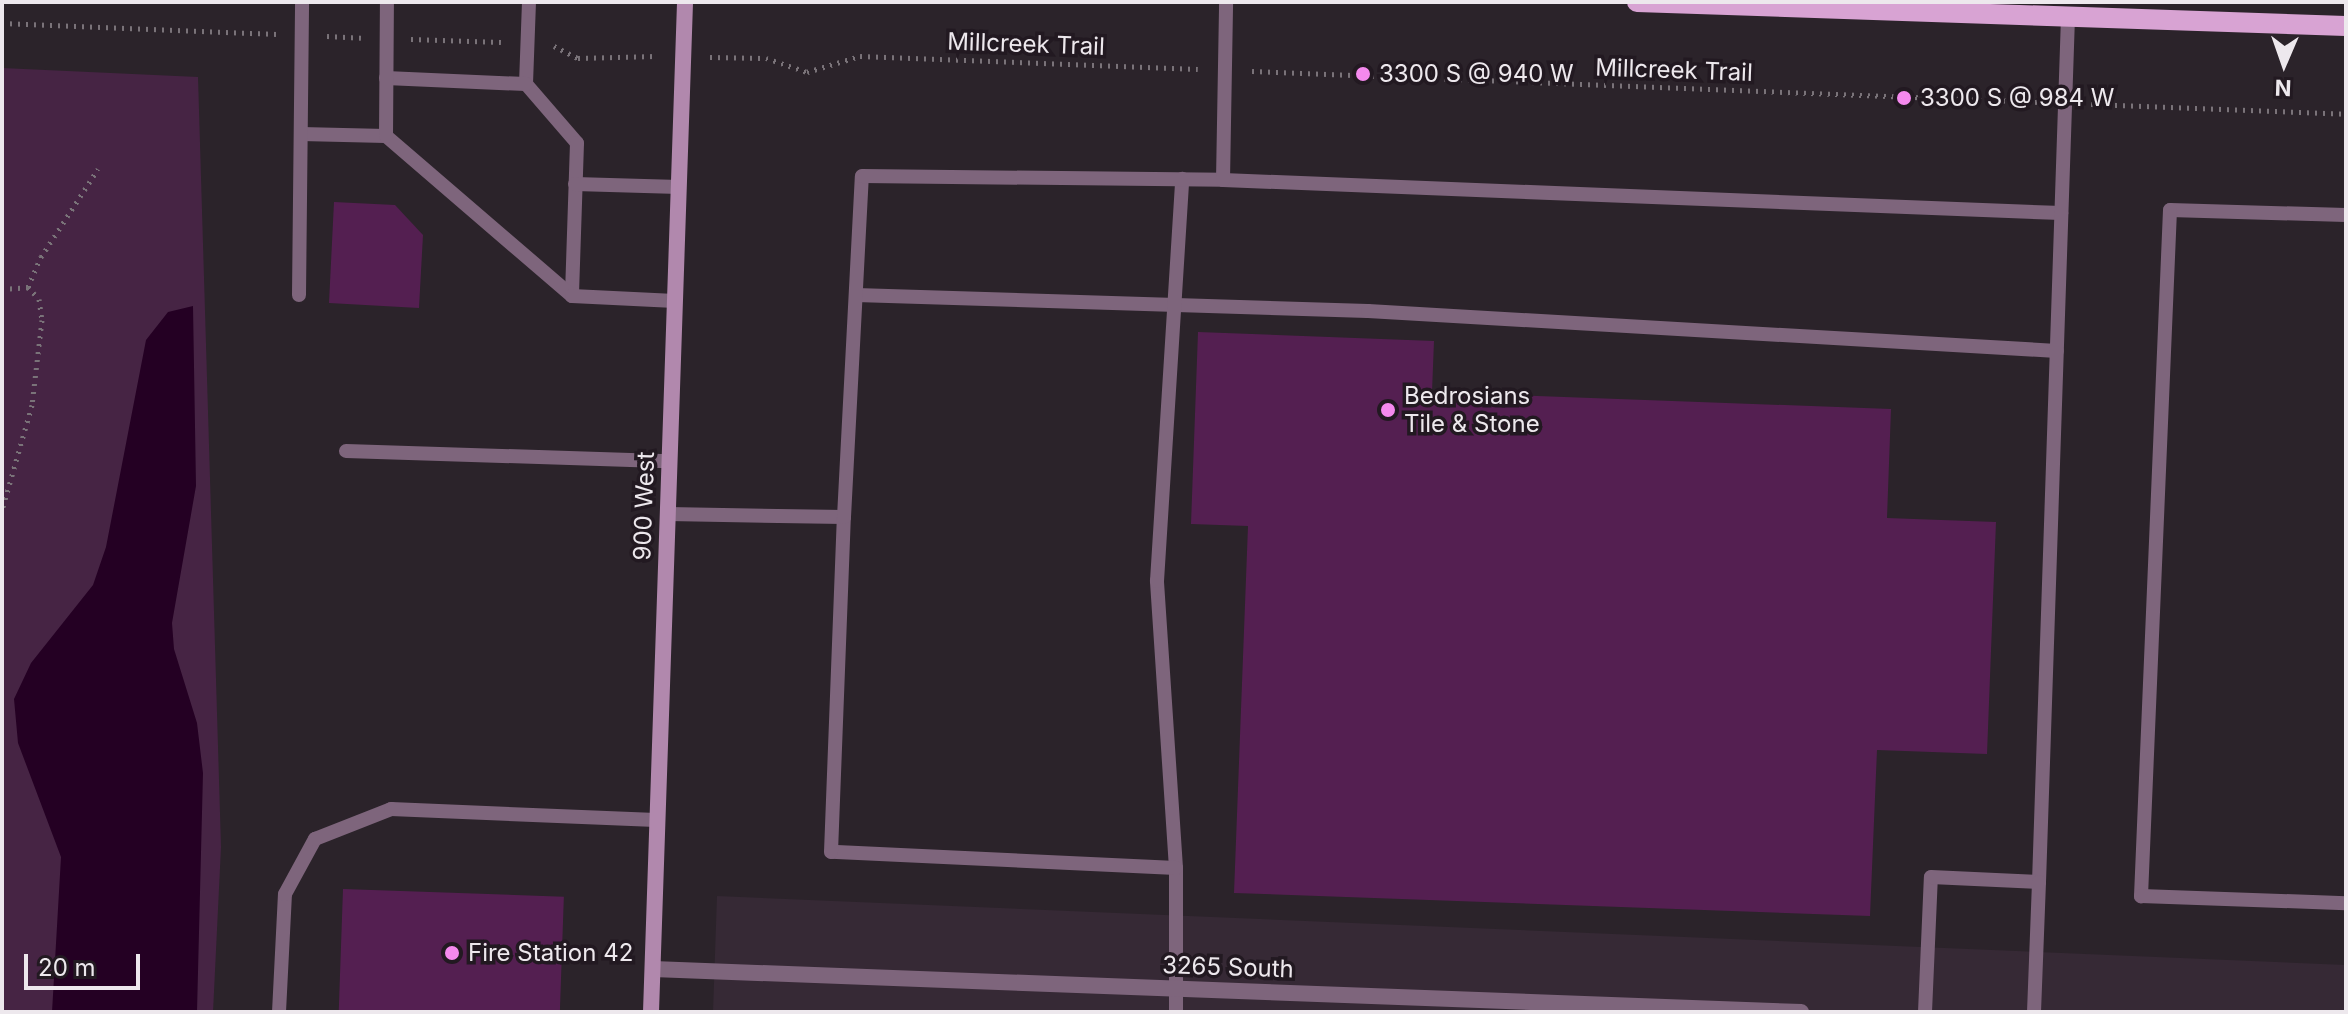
<!DOCTYPE html>
<html>
<head>
<meta charset="utf-8">
<style>
  body { margin:0 }
  #map { position:relative; width:2348px; height:1014px; overflow:hidden; background:#2b232a; font-family:Inter,sans-serif }
  div>[style] { position:absolute }
  [style*='--x'] { left:calc(var(--x)*1px); top:calc(var(--y)*1px); width:calc(var(--w)*1px); rotate:calc(var(--a)*1deg) }
  .built>* { inset:0; background:#362935 }
  .green>* { inset:0; background:#462444 }
  .water>* { inset:0; background:#240023 }
  .building>* { inset:0; background:#541f51; transform-origin:0 0 }
  .path>* { height:5px; margin-top:-2.5px; transform-origin:0; background:repeating-linear-gradient(90deg,#7a7379 0 2px,transparent 0 8px) }
  .lane>* { height:14px; margin:-7px; padding:0 7px; transform-origin:7px; border-radius:7px; background:#7e657c }
  .street>* { height:16px; margin:-8px; padding:0 8px; transform-origin:8px; border-radius:8px; background:#7e657c }
  .secondary>* { height:16px; margin:-8px; padding:0 8px; transform-origin:8px; border-radius:8px; background:#b188ad }
  .primary>* { height:20px; margin:-10px; padding:0 10px; transform-origin:10px; border-radius:10px; background:#d8a3d3 }
  .dots>* { width:22px; height:22px; translate:-50% -50%; box-sizing:border-box; border:4px solid #221921; border-radius:50% }
  span { translate:-50% -50%; white-space:nowrap; text-align:center; line-height:1.15; -webkit-text-stroke:7px #221921; paint-order:stroke }
  .street-label { font-size:24px; color:#ede8ed }
  .poi-label { font-size:24px; color:#ede8ed }
  .left { translate:0 -50%; text-align:left }
  .frame { position:absolute; inset:0; border:4px solid #ede8ed; pointer-events:none }
  .north { position:absolute; left:2244px; top:24px; width:80px; height:80px; -webkit-text-stroke:6px #221921; paint-order:stroke; rotate:182deg; font-size:22px; font-weight:700; line-height:32px; text-align:center; color:#ede8ed }
  .north::after { content:''; display:block; margin:auto; width:28px; height:36px; background:#ede8ed; clip-path:polygon(50% 0,100% 100%,50% 72%,0 100%) }
  .scale { position:absolute; left:24px; top:954px; width:116px; height:36px; box-sizing:border-box; border:4px solid #ede8ed; border-top:0; padding-left:10px; font-size:24px; line-height:28px; white-space:nowrap; color:#ede8ed; -webkit-text-stroke:6px #221921; paint-order:stroke }
</style>
</head>
<body>
<div id="map">
  <div class="built">
    <div style="clip-path:polygon(717px 896px,2346px 965px,2346px 1012px,713px 1012px)"></div>
  </div>
  <div class="green">
    <div style="clip-path:polygon(2px 68px,198px 77px,221px 847px,213px 1012px,2px 1012px)"></div>
  </div>
  <div class="water">
    <div style="clip-path:polygon(193px 306px,196px 486px,172px 623px,174px 649px,197px 723px,203px 773px,197px 1012px,52px 1012px,61px 857px,18px 743px,14px 699px,31px 663px,93px 585px,106px 547px,146px 340px,168px 312px)"></div>
  </div>
  <div class="building">
    <div style="clip-path:polygon(334px 202px,395px 205px,423px 235px,419px 308px,329px 303px)"></div>
    <div style="clip-path:polygon(1198px 332px,1434px 341px,1432px 392px,1891px 409px,1887px 518px,1996px 522px,1987px 754px,1877px 750px,1870px 916px,1234px 893px,1248px 526px,1191px 524px)"></div>
    <div style="left:343px;top:889px;width:221px;height:123px;rotate:2deg"></div>
  </div>
  <div class="path">
    <div style="--x:2;--y:23;--w:275;--a:2.3"></div>
    <div style="--x:327;--y:36;--w:34;--a:3"></div>
    <div style="--x:411;--y:39;--w:90;--a:1.9"></div>
    <div style="--x:554;--y:46;--w:27;--a:27"></div>
    <div style="--x:578;--y:58;--w:78;--a:-1.5"></div>
    <div style="--x:710;--y:57;--w:56;--a:1"></div>
    <div style="--x:766;--y:58;--w:43;--a:18.9"></div>
    <div style="--x:807;--y:72;--w:55;--a:-16.8"></div>
    <div style="--x:860;--y:56;--w:338;--a:2.2"></div>
    <div style="--x:1252;--y:71;--w:790;--a:2.25"></div>
    <div style="--x:1997;--y:101;--w:9;--a:-90"></div>
    <div style="--x:2091;--y:104;--w:255;--a:2.2"></div>
    <div style="--x:28;--y:287;--w:33;--a:-67"></div>
    <div style="--x:41;--y:257;--w:105;--a:-57.1"></div>
    <div style="--x:2;--y:289;--w:26;--a:-4"></div>
    <div style="--x:28;--y:287;--w:16;--a:47"></div>
    <div style="--x:39;--y:299;--w:21;--a:82"></div>
    <div style="--x:42;--y:320;--w:86;--a:96.7"></div>
    <div style="--x:32;--y:405;--w:109;--a:105.9"></div>
  </div>
  <div class="lane">
    <div style="--x:529;--y:2;--w:82;--a:92.1"></div>
    <div style="--x:526;--y:84;--w:78;--a:49.2"></div>
    <div style="--x:577;--y:143;--w:153;--a:91.9"></div>
    <div style="--x:386;--y:78;--w:140;--a:2.5"></div>
    <div style="--x:301;--y:134;--w:85;--a:1.3"></div>
    <div style="--x:386;--y:136;--w:245;--a:40.7"></div>
    <div style="--x:572;--y:296;--w:103;--a:2.8"></div>
    <div style="--x:386;--y:136;--w:134;--a:-89.6"></div>
    <div style="--x:1223;--y:180;--w:839;--a:2.26"></div>
    <div style="--x:575;--y:184;--w:104;--a:1.7"></div>
    <div style="--x:2346;--y:215;--w:176;--a:-178.4"></div>
    <div style="--x:2170;--y:210;--w:687;--a:92.42"></div>
    <div style="--x:2141;--y:896;--w:205;--a:2"></div>
    <div style="--x:299;--y:295;--w:293;--a:-89.4"></div>
    <div style="--x:856;--y:295;--w:512;--a:1.79"></div>
    <div style="--x:1368;--y:311;--w:690;--a:3.32"></div>
    <div style="--x:346;--y:451;--w:323;--a:1.8"></div>
    <div style="--x:668;--y:514;--w:176;--a:1"></div>
    <div style="--x:1176;--y:868;--w:288;--a:-93.8"></div>
    <div style="--x:1157;--y:581;--w:403;--a:-86.4"></div>
    <div style="--x:2039;--y:882;--w:866;--a:-88.08"></div>
    <div style="--x:279;--y:1012;--w:118;--a:-87.1"></div>
    <div style="--x:285;--y:894;--w:63;--a:-61.4"></div>
    <div style="--x:315;--y:839;--w:82;--a:-21.5"></div>
    <div style="--x:391;--y:809;--w:265;--a:2.4"></div>
    <div style="--x:1176;--y:1012;--w:144;--a:-90"></div>
    <div style="--x:1176;--y:868;--w:345;--a:-177.3"></div>
    <div style="--x:831;--y:852;--w:335;--a:-87.8"></div>
    <div style="--x:844;--y:517;--w:341;--a:-87"></div>
    <div style="--x:862;--y:176;--w:361;--a:0.6"></div>
    <div style="--x:1223;--y:180;--w:178;--a:-89"></div>
    <div style="--x:1925;--y:1012;--w:135;--a:-87.5"></div>
    <div style="--x:1931;--y:877;--w:108;--a:2.7"></div>
    <div style="--x:2039;--y:882;--w:130;--a:92.2"></div>
  </div>
  <div class="street">
    <div style="--x:653;--y:969;--w:1149;--a:2.15"></div>
  </div>
  <div class="secondary">
    <div style="--x:651;--y:1012;--w:1011;--a:-88.07"></div>
  </div>
  <div class="primary">
    <div style="--x:1637;--y:2;--w:709;--a:1.94"></div>
  </div>
  <div class="dots">
    <div style="left:1363px;top:74px;background:#f589ee"></div>
    <div style="left:1904px;top:98px;background:#f589ee"></div>
    <div style="left:1388px;top:410px;background:#f589ee"></div>
    <div style="left:452px;top:953px;background:#f589ee"></div>
  </div>
  <div class="street-label">
    <span style="left:1026px;top:44px;rotate:2deg">Millcreek Trail</span>
    <span style="left:1674px;top:70px;rotate:2deg">Millcreek Trail</span>
    <span style="left:644px;top:506px;rotate:-88deg">900 West</span>
    <span style="left:1228px;top:967px;rotate:2deg">3265 South</span>
  </div>
  <div class="poi-label">
    <span class="left" style="left:1379px;top:74px">3300 S @ 940 W</span>
    <span class="left" style="left:1920px;top:98px">3300 S @ 984 W</span>
    <span class="left" style="left:1404px;top:410px">Bedrosians<br>Tile &amp; Stone</span>
    <span class="left" style="left:468px;top:953px">Fire Station 42</span>
  </div>
  <div class="frame"></div>
  <div class="north">N</div>
  <div class="scale">20 m</div>
</div>
</body>
</html>
